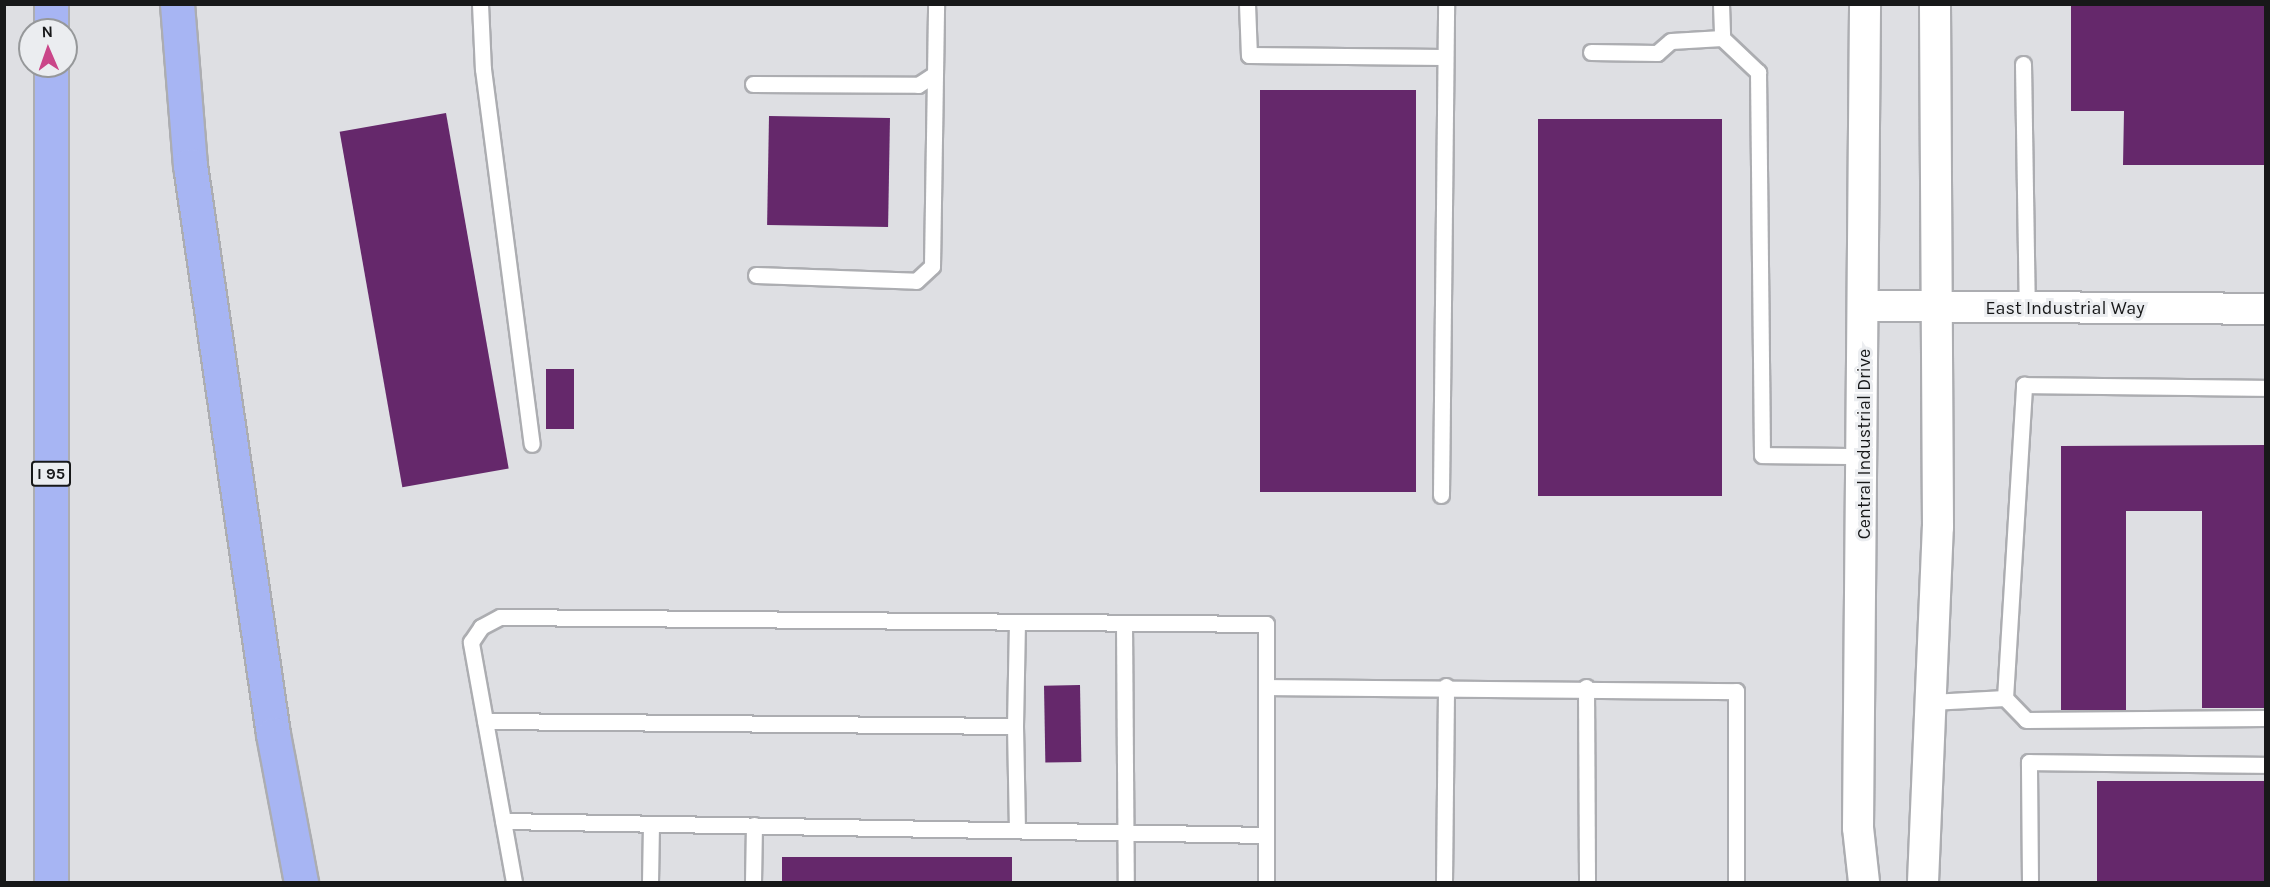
<!DOCTYPE html>
<html>
<head>
<meta charset="utf-8">
<style>
  body { margin:0 }
  #map { position:relative; width:2270px; height:887px; overflow:hidden; background:#dedfe3; font-family:Karla,sans-serif }
  div>[style] { position:absolute }
  [style*='--x'] { left:calc(var(--x)*1px); top:calc(var(--y)*1px); width:calc(var(--w)*1px); rotate:calc(var(--a)*1deg) }
  .building>* { inset:0; background:#65286b; transform-origin:0 0 }
  .roads { filter:drop-shadow(2px 0 #acadb1) drop-shadow(-2px 0 #acadb1) drop-shadow(0 2px #acadb1) drop-shadow(0 -2px #acadb1) }
  .lane>* { height:15px; margin:-7.5px; padding:0 7.5px; transform-origin:7.5px; border-radius:7.5px; background:#fff }
  .street>* { height:30px; margin:-15px; padding:0 15px; transform-origin:15px; border-radius:15px; background:#fff }
  .highway>* { height:33px; margin:-16.5px; padding:0 16.5px; transform-origin:16.5px; border-radius:16.5px; background:#a7b5f3 }
  span { translate:-50% -50%; white-space:nowrap; text-align:center; line-height:1.15; -webkit-text-stroke:6px #ebedf0; paint-order:stroke }
  .shield-label span { padding:2px 4px; background:#ebedf0; border:2px solid; border-radius:4px; -webkit-text-stroke-width:0 }
  .shield-label { font-size:16px; color:#171819; font-weight:700 }
  .street-label { font-size:18px; color:#171819 }
  .frame { position:absolute; inset:0; border:6px solid #171819; pointer-events:none }
  .north { position:absolute; left:18px; top:18px; width:60px; height:60px; box-sizing:border-box; background:#ebedf0; border:2px solid #96989a; border-radius:50%; rotate:358deg; font-size:16px; font-weight:700; line-height:24px; text-align:center; color:#171819 }
  .north::after { content:''; display:block; margin:auto; width:21px; height:27px; background:#ca4689; clip-path:polygon(50% 0,100% 100%,50% 72%,0 100%) }
</style>
</head>
<body>
<div id="map">
  <div class="building">
    <div style="clip-path:polygon(2071px 4px,2266px 4px,2266px 165px,2123px 165px,2124px 111px,2071px 111px)"></div>
    <div style="left:1260px;top:90px;width:156px;height:402px"></div>
    <div style="left:446px;top:113px;width:361px;height:108px;rotate:80deg"></div>
    <div style="left:769px;top:116px;width:121px;height:109px;rotate:1deg"></div>
    <div style="left:1538px;top:119px;width:184px;height:377px"></div>
    <div style="left:546px;top:369px;width:28px;height:60px"></div>
    <div style="clip-path:polygon(2266px 445px,2266px 708px,2202px 708px,2202px 511px,2126px 511px,2126px 710px,2061px 710px,2061px 446px)"></div>
    <div style="left:1080px;top:685px;width:77px;height:36px;rotate:89deg"></div>
    <div style="left:2097px;top:781px;width:169px;height:101px"></div>
    <div style="left:782px;top:857px;width:230px;height:25px"></div>
  </div>
  <div class="roads">
    <div class="lane">
      <div style="--x:480;--y:4;--w:65;--a:87.4"></div>
      <div style="--x:483;--y:69;--w:378;--a:82.6"></div>
      <div style="--x:1247;--y:4;--w:51;--a:87.8"></div>
      <div style="--x:1249;--y:55;--w:194;--a:0.6"></div>
      <div style="--x:1721;--y:4;--w:34;--a:88"></div>
      <div style="--x:1722;--y:38;--w:50;--a:43.4"></div>
      <div style="--x:1758;--y:72;--w:383;--a:89.4"></div>
      <div style="--x:1762;--y:455;--w:102;--a:0.6"></div>
      <div style="--x:1591;--y:52;--w:66;--a:0.9"></div>
      <div style="--x:1657;--y:53;--w:18;--a:-41"></div>
      <div style="--x:1671;--y:41;--w:51;--a:-3.4"></div>
      <div style="--x:2023;--y:64;--w:243;--a:89.1"></div>
      <div style="--x:753;--y:84;--w:165;--a:0.3"></div>
      <div style="--x:918;--y:85;--w:20;--a:-33"></div>
      <div style="--x:756;--y:275;--w:160;--a:2.1"></div>
      <div style="--x:916;--y:281;--w:22;--a:-43"></div>
      <div style="--x:932;--y:266;--w:262;--a:-89.1"></div>
      <div style="--x:1441;--y:495;--w:491;--a:-89.4"></div>
      <div style="--x:1124;--y:623;--w:259;--a:89.6"></div>
      <div style="--x:1268;--y:687;--w:468;--a:0.5"></div>
      <div style="--x:1736;--y:691;--w:191;--a:90"></div>
      <div style="--x:1586;--y:687;--w:195;--a:89.7"></div>
      <div style="--x:2005;--y:698;--w:30;--a:46"></div>
      <div style="--x:2026;--y:720;--w:240;--a:-0.5"></div>
      <div style="--x:1931;--y:702;--w:74;--a:-3.1"></div>
      <div style="--x:2005;--y:698;--w:314;--a:-86.5"></div>
      <div style="--x:2024;--y:385;--w:242;--a:0.7"></div>
      <div style="--x:485;--y:721;--w:530;--a:0.54"></div>
      <div style="--x:1015;--y:726;--w:104;--a:88.9"></div>
      <div style="--x:1015;--y:726;--w:104;--a:-88.9"></div>
      <div style="--x:503;--y:821;--w:763;--a:1.05"></div>
      <div style="--x:514;--y:882;--w:244;--a:-100.2"></div>
      <div style="--x:471;--y:642;--w:18;--a:-56"></div>
      <div style="--x:481;--y:627;--w:21;--a:-28"></div>
      <div style="--x:500;--y:617;--w:766;--a:0.52"></div>
      <div style="--x:1266;--y:624;--w:258;--a:90"></div>
      <div style="--x:650;--y:882;--w:58;--a:-89"></div>
      <div style="--x:753;--y:882;--w:57;--a:-89"></div>
      <div style="--x:1444;--y:882;--w:196;--a:-89.4"></div>
      <div style="--x:2030;--y:882;--w:120;--a:-90.5"></div>
      <div style="--x:2029;--y:762;--w:237;--a:0.7"></div>
    </div>
    <div class="street">
      <div style="--x:1864;--y:306;--w:402;--a:0.4"></div>
      <div style="--x:1864;--y:882;--w:54;--a:-96.3"></div>
      <div style="--x:1858;--y:828;--w:824;--a:-89.51"></div>
      <div style="--x:1923;--y:882;--w:355;--a:-87.6"></div>
      <div style="--x:1938;--y:527;--w:523;--a:-90.33"></div>
    </div>
    <div class="highway">
      <div style="--x:51;--y:4;--w:26;--a:90"></div>
      <div style="--x:177;--y:4;--w:162;--a:85.4"></div>
      <div style="--x:190;--y:165;--w:575;--a:81.7"></div>
      <div style="--x:273;--y:734;--w:151;--a:79.3"></div>
      <div style="--x:51;--y:66;--w:816;--a:90"></div>
    </div>
  </div>
  <div class="shield-label">
    <span style="left:51px;top:474px">I 95</span>
  </div>
  <div class="street-label">
    <span style="left:2065px;top:308px">East Industrial Way</span>
    <span style="left:1864px;top:444px;rotate:-90deg">Central Industrial Drive</span>
  </div>
  <div class="frame"></div>
  <div class="north">N</div>
</div>
</body>
</html>
